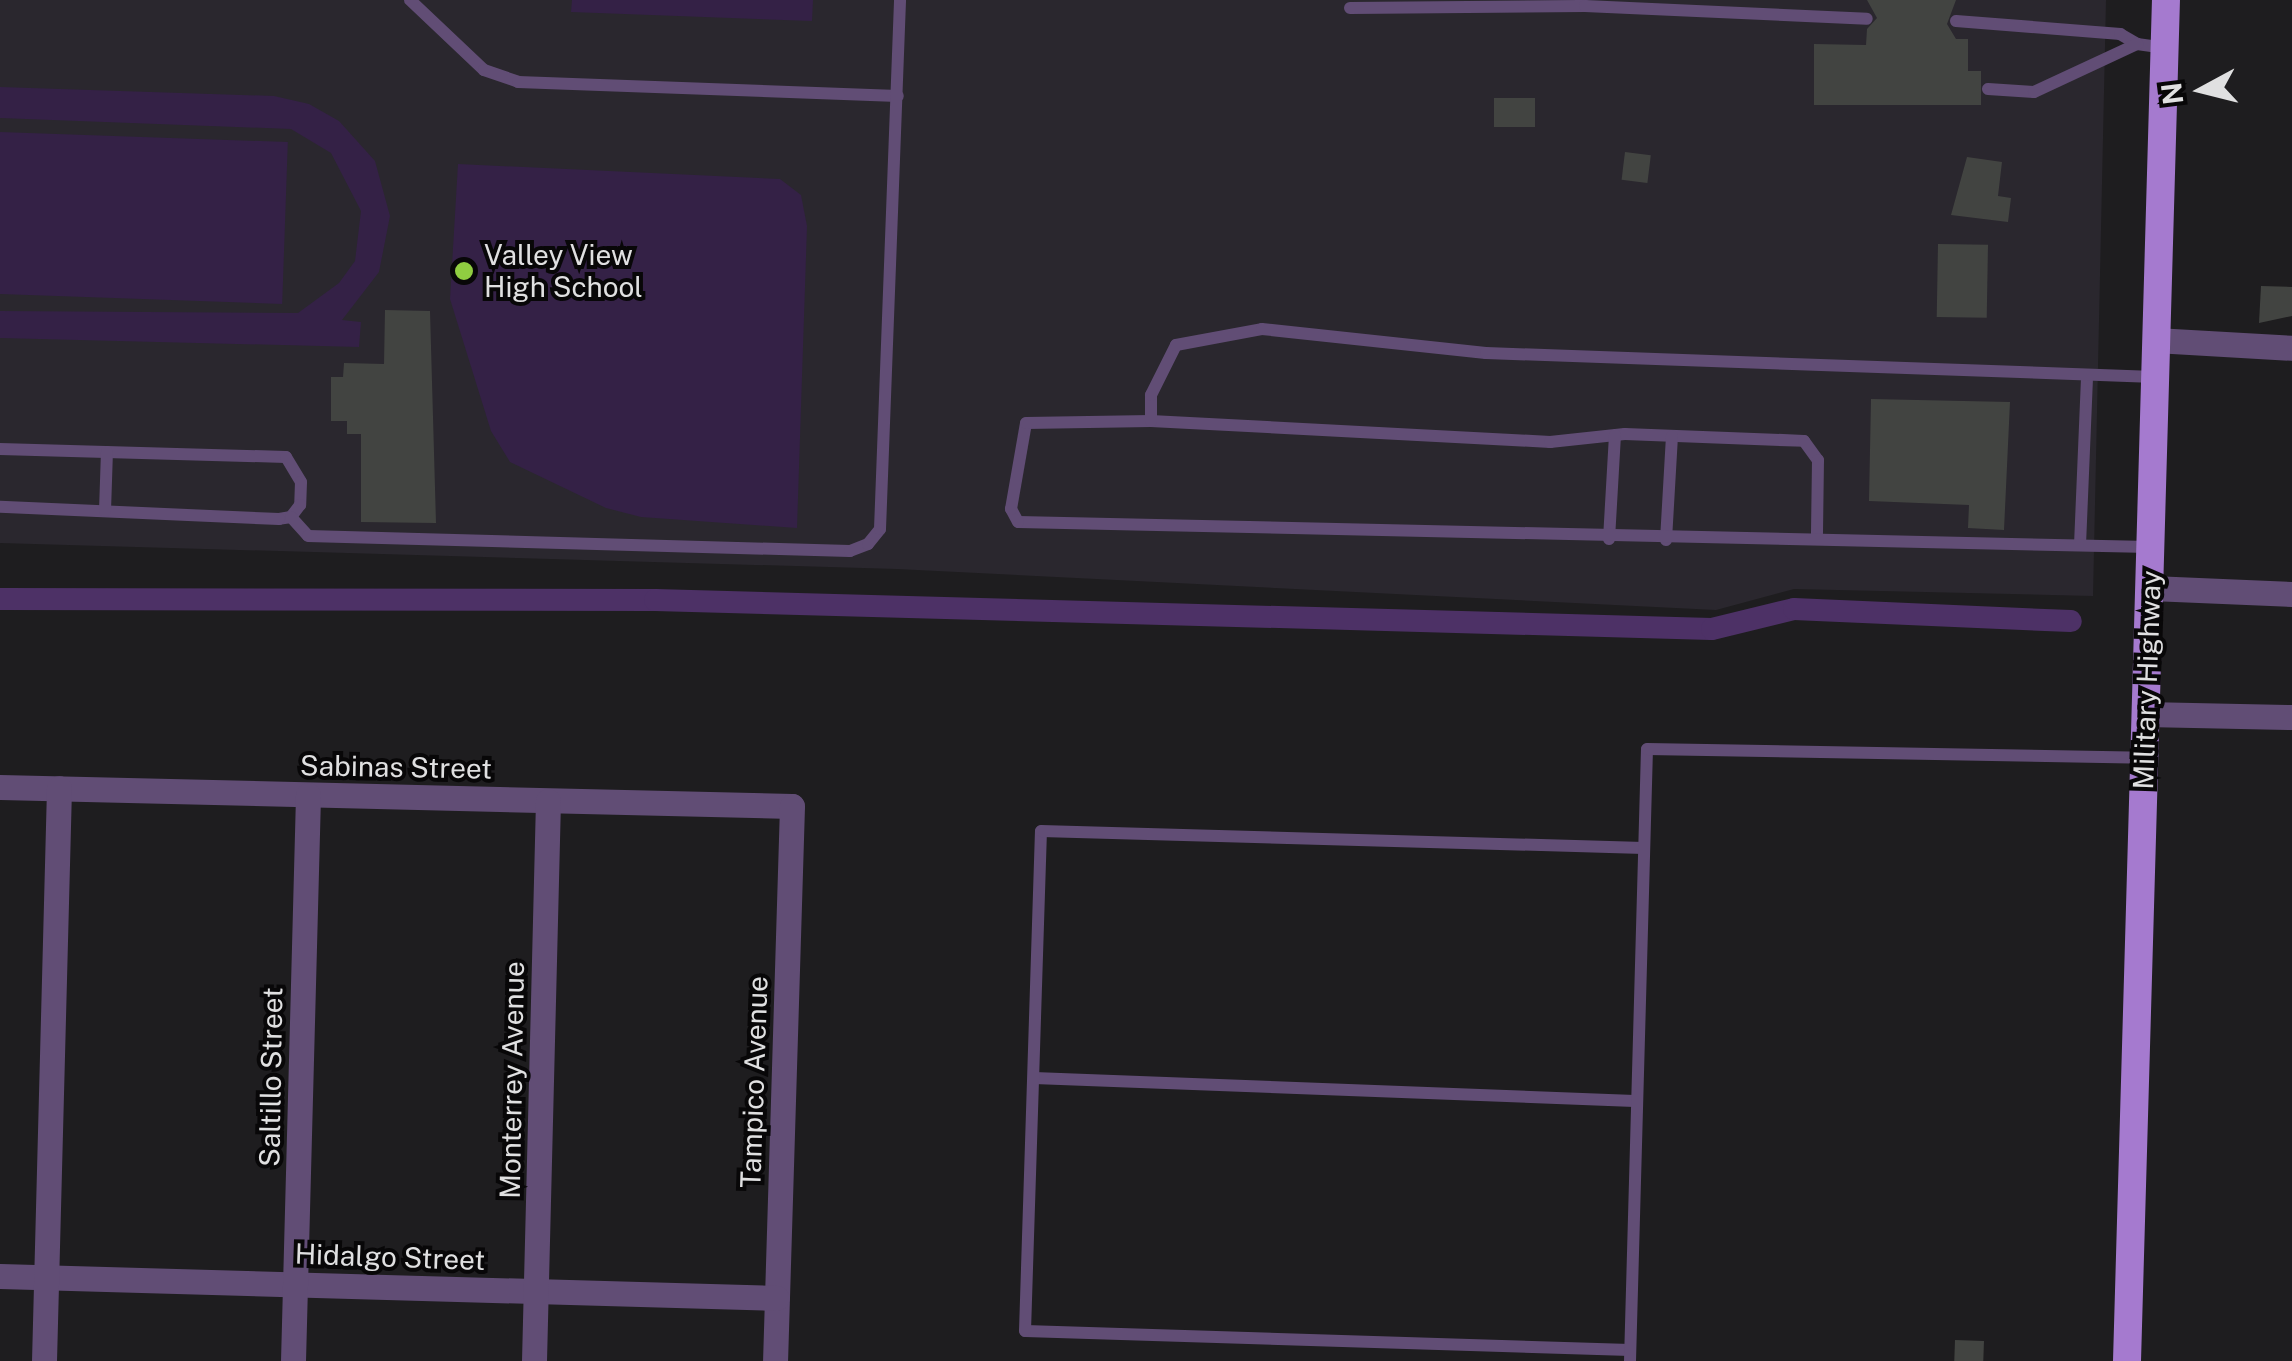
<!DOCTYPE html>
<html>
<head>
<meta charset="utf-8">
<style>
  body { margin:0 }
  #map { position:relative; width:2292px; height:1361px; overflow:hidden; background:#1e1d1f; font-family:"Public Sans",sans-serif }
  div>[style] { position:absolute }
  [style*='--x'] { left:calc(var(--x)*1px); top:calc(var(--y)*1px); width:calc(var(--w)*1px); rotate:calc(var(--a)*1deg) }
  .built>* { inset:0; background:#2a272e }
  .green>* { inset:0; background:#342146; transform-origin:0 0 }
  .canal>* { height:22px; margin:-11px; padding:0 11px; transform-origin:11px; border-radius:11px; background:#4d3166 }
  .building>* { inset:0; background:#424441; transform-origin:0 0 }
  .service>* { height:12px; margin:-6px; padding:0 6px; transform-origin:6px; border-radius:6px; background:#614d75 }
  .minor>* { height:25px; margin:-12.5px; padding:0 12.5px; transform-origin:12.5px; border-radius:12.5px; background:#614d75 }
  .primary>* { height:28px; margin:-14px; padding:0 14px; transform-origin:14px; border-radius:14px; background:#a57acf }
  .dots>* { width:28px; height:28px; translate:-50% -50%; box-sizing:border-box; border:5px solid #080708; border-radius:50% }
  span { translate:-50% -50%; white-space:nowrap; text-align:center; line-height:1.15; -webkit-text-stroke:8px #080708; paint-order:stroke }
  .poi-label { font-size:28px; color:#e0e0e1 }
  .left { translate:0 -50%; text-align:left }
  .street-label { font-size:28px; color:#e0e0e1 }
  .north { position:absolute; left:2152px; top:40px; width:100px; height:100px; -webkit-text-stroke:8px #080708; paint-order:stroke; rotate:263deg; font-size:28px; font-weight:700; line-height:40px; text-align:center; color:#e0e0e1 }
  .north::after { content:''; display:block; margin:auto; width:35px; height:45px; background:#e0e0e1; clip-path:polygon(50% 0,100% 100%,50% 72%,0 100%) }
</style>
</head>
<body>
<div id="map">
  <div class="built">
    <div style="clip-path:polygon(0 0,2106px 0,2093px 596px,1794px 589px,1716px 610px,897px 569px,0 543px)"></div>
  </div>
  <div class="green">
    <div style="clip-path:polygon(572px 0,813px 0,812px 21px,571px 12px)"></div>
    <div style="clip-path:polygon(0 87px,274px 96px,309px 104px,339px 121px,375px 161px,390px 216px,379px 272px,342px 320px,361px 322px,359px 347px,0 338px,0 311px,298px 313px,339px 283px,355px 261px,361px 211px,331px 153px,291px 129px,0 118px)"></div>
    <div style="left:0;top:132px;width:288px;height:162px;rotate:2deg"></div>
    <div style="clip-path:polygon(458px 164px,780px 179px,801px 195px,807px 226px,797px 528px,641px 517px,606px 508px,510px 462px,491px 431px,450px 299px)"></div>
  </div>
  <div class="canal">
    <div style="--x:0;--y:599;--w:655;--a:0.09"></div>
    <div style="--x:655;--y:600;--w:1057;--a:1.57"></div>
    <div style="--x:1712;--y:629;--w:84;--a:-13.7"></div>
    <div style="--x:1794;--y:609;--w:277;--a:2.5"></div>
  </div>
  <div class="building">
    <div style="clip-path:polygon(1867px 0,1956px 0,1947px 24px,1956px 39px,1968px 39px,1968px 71px,1981px 71px,1981px 105px,1814px 105px,1814px 44px,1866px 45px,1867px 29px,1877px 18px)"></div>
    <div style="left:1494px;top:98px;width:41px;height:29px"></div>
    <div style="left:1625px;top:152px;width:26px;height:28px;rotate:7deg"></div>
    <div style="clip-path:polygon(1967px 157px,2002px 162px,1998px 196px,2011px 198px,2008px 222px,1951px 215px)"></div>
    <div style="left:1938px;top:244px;width:50px;height:73px;rotate:1deg"></div>
    <div style="clip-path:polygon(2261px 286px,2292px 287px,2292px 316px,2259px 323px)"></div>
    <div style="clip-path:polygon(385px 310px,430px 311px,436px 523px,361px 522px,361px 434px,347px 434px,347px 421px,331px 421px,331px 377px,343px 377px,344px 363px,384px 364px)"></div>
    <div style="clip-path:polygon(1871px 399px,2010px 402px,2004px 530px,1968px 528px,1969px 505px,1869px 501px)"></div>
    <div style="left:1955px;top:1340px;width:29px;height:21px;rotate:2deg"></div>
  </div>
  <div class="service">
    <div style="--x:410;--y:0;--w:102;--a:43.4"></div>
    <div style="--x:484;--y:70;--w:36;--a:19"></div>
    <div style="--x:518;--y:82;--w:380;--a:2.1"></div>
    <div style="--x:1350;--y:8;--w:235;--a:-0.5"></div>
    <div style="--x:1585;--y:6;--w:282;--a:2.6"></div>
    <div style="--x:1956;--y:21;--w:165;--a:4.5"></div>
    <div style="--x:2120;--y:34;--w:20;--a:30"></div>
    <div style="--x:2137;--y:44;--w:29;--a:8"></div>
    <div style="--x:1988;--y:89;--w:46;--a:3.7"></div>
    <div style="--x:2034;--y:92;--w:114;--a:-25"></div>
    <div style="--x:1151;--y:421;--w:400;--a:3"></div>
    <div style="--x:1550;--y:442;--w:75;--a:-6.1"></div>
    <div style="--x:1625;--y:434;--w:179;--a:2.2"></div>
    <div style="--x:1804;--y:441;--w:24;--a:54"></div>
    <div style="--x:1818;--y:460;--w:76;--a:90.8"></div>
    <div style="--x:0;--y:449;--w:286;--a:1.6"></div>
    <div style="--x:286;--y:457;--w:29;--a:59"></div>
    <div style="--x:301;--y:482;--w:23;--a:92"></div>
    <div style="--x:300;--y:505;--w:15;--a:127"></div>
    <div style="--x:291;--y:517;--w:12;--a:171"></div>
    <div style="--x:279;--y:519;--w:279;--a:-177.5"></div>
    <div style="--x:105;--y:511;--w:59;--a:-88.1"></div>
    <div style="--x:291;--y:517;--w:25;--a:48"></div>
    <div style="--x:308;--y:536;--w:542;--a:1.59"></div>
    <div style="--x:850;--y:551;--w:19;--a:-21"></div>
    <div style="--x:868;--y:544;--w:19;--a:-51"></div>
    <div style="--x:880;--y:529;--w:529;--a:-87.83"></div>
    <div style="--x:1609;--y:539;--w:104;--a:-86.7"></div>
    <div style="--x:1666;--y:540;--w:104;--a:-86.7"></div>
    <div style="--x:2080;--y:545;--w:170;--a:-87.6"></div>
    <div style="--x:2150;--y:547;--w:1132;--a:-178.73"></div>
    <div style="--x:1018;--y:522;--w:15;--a:-118"></div>
    <div style="--x:1011;--y:509;--w:87;--a:-80.1"></div>
    <div style="--x:1026;--y:423;--w:125;--a:-0.9"></div>
    <div style="--x:1151;--y:421;--w:26;--a:-90"></div>
    <div style="--x:1151;--y:395;--w:56;--a:-63.4"></div>
    <div style="--x:1176;--y:345;--w:87;--a:-10.5"></div>
    <div style="--x:1262;--y:329;--w:225;--a:6.1"></div>
    <div style="--x:1486;--y:353;--w:669;--a:2.05"></div>
    <div style="--x:1034;--y:1078;--w:601;--a:2.19"></div>
    <div style="--x:1630;--y:1350;--w:605;--a:-178.2"></div>
    <div style="--x:1025;--y:1331;--w:500;--a:-88.17"></div>
    <div style="--x:1041;--y:831;--w:603;--a:1.61"></div>
    <div style="--x:1630;--y:1361;--w:612;--a:-88.41"></div>
    <div style="--x:1647;--y:749;--w:497;--a:1"></div>
  </div>
  <div class="minor">
    <div style="--x:2155;--y:340;--w:137;--a:3.3"></div>
    <div style="--x:2151;--y:588;--w:141;--a:2.4"></div>
    <div style="--x:2145;--y:714;--w:147;--a:1.2"></div>
    <div style="--x:0;--y:787;--w:792;--a:1.37"></div>
    <div style="--x:792;--y:806;--w:555;--a:91.75"></div>
    <div style="--x:0;--y:1276;--w:777;--a:1.62"></div>
    <div style="--x:44;--y:1361;--w:573;--a:-88.5"></div>
    <div style="--x:293;--y:1361;--w:566;--a:-88.48"></div>
    <div style="--x:534;--y:1361;--w:560;--a:-88.57"></div>
  </div>
  <div class="primary">
    <div style="--x:2127;--y:1361;--w:1362;--a:-88.36"></div>
  </div>
  <div class="dots">
    <div style="left:464px;top:271px;background:#90cd41"></div>
  </div>
  <div class="poi-label">
    <span class="left" style="left:484px;top:271px">Valley View<br>High School</span>
  </div>
  <div class="street-label">
    <span style="left:2147px;top:680px;rotate:-88deg">Military Highway</span>
    <span style="left:396px;top:767px;rotate:1deg">Sabinas Street</span>
    <span style="left:271px;top:1077px;rotate:-89deg">Saltillo Street</span>
    <span style="left:512px;top:1080px;rotate:-89deg">Monterrey Avenue</span>
    <span style="left:754px;top:1082px;rotate:-88deg">Tampico Avenue</span>
    <span style="left:390px;top:1257px;rotate:2deg">Hidalgo Street</span>
  </div>
  <div class="north">N</div>
</div>
</body>
</html>
